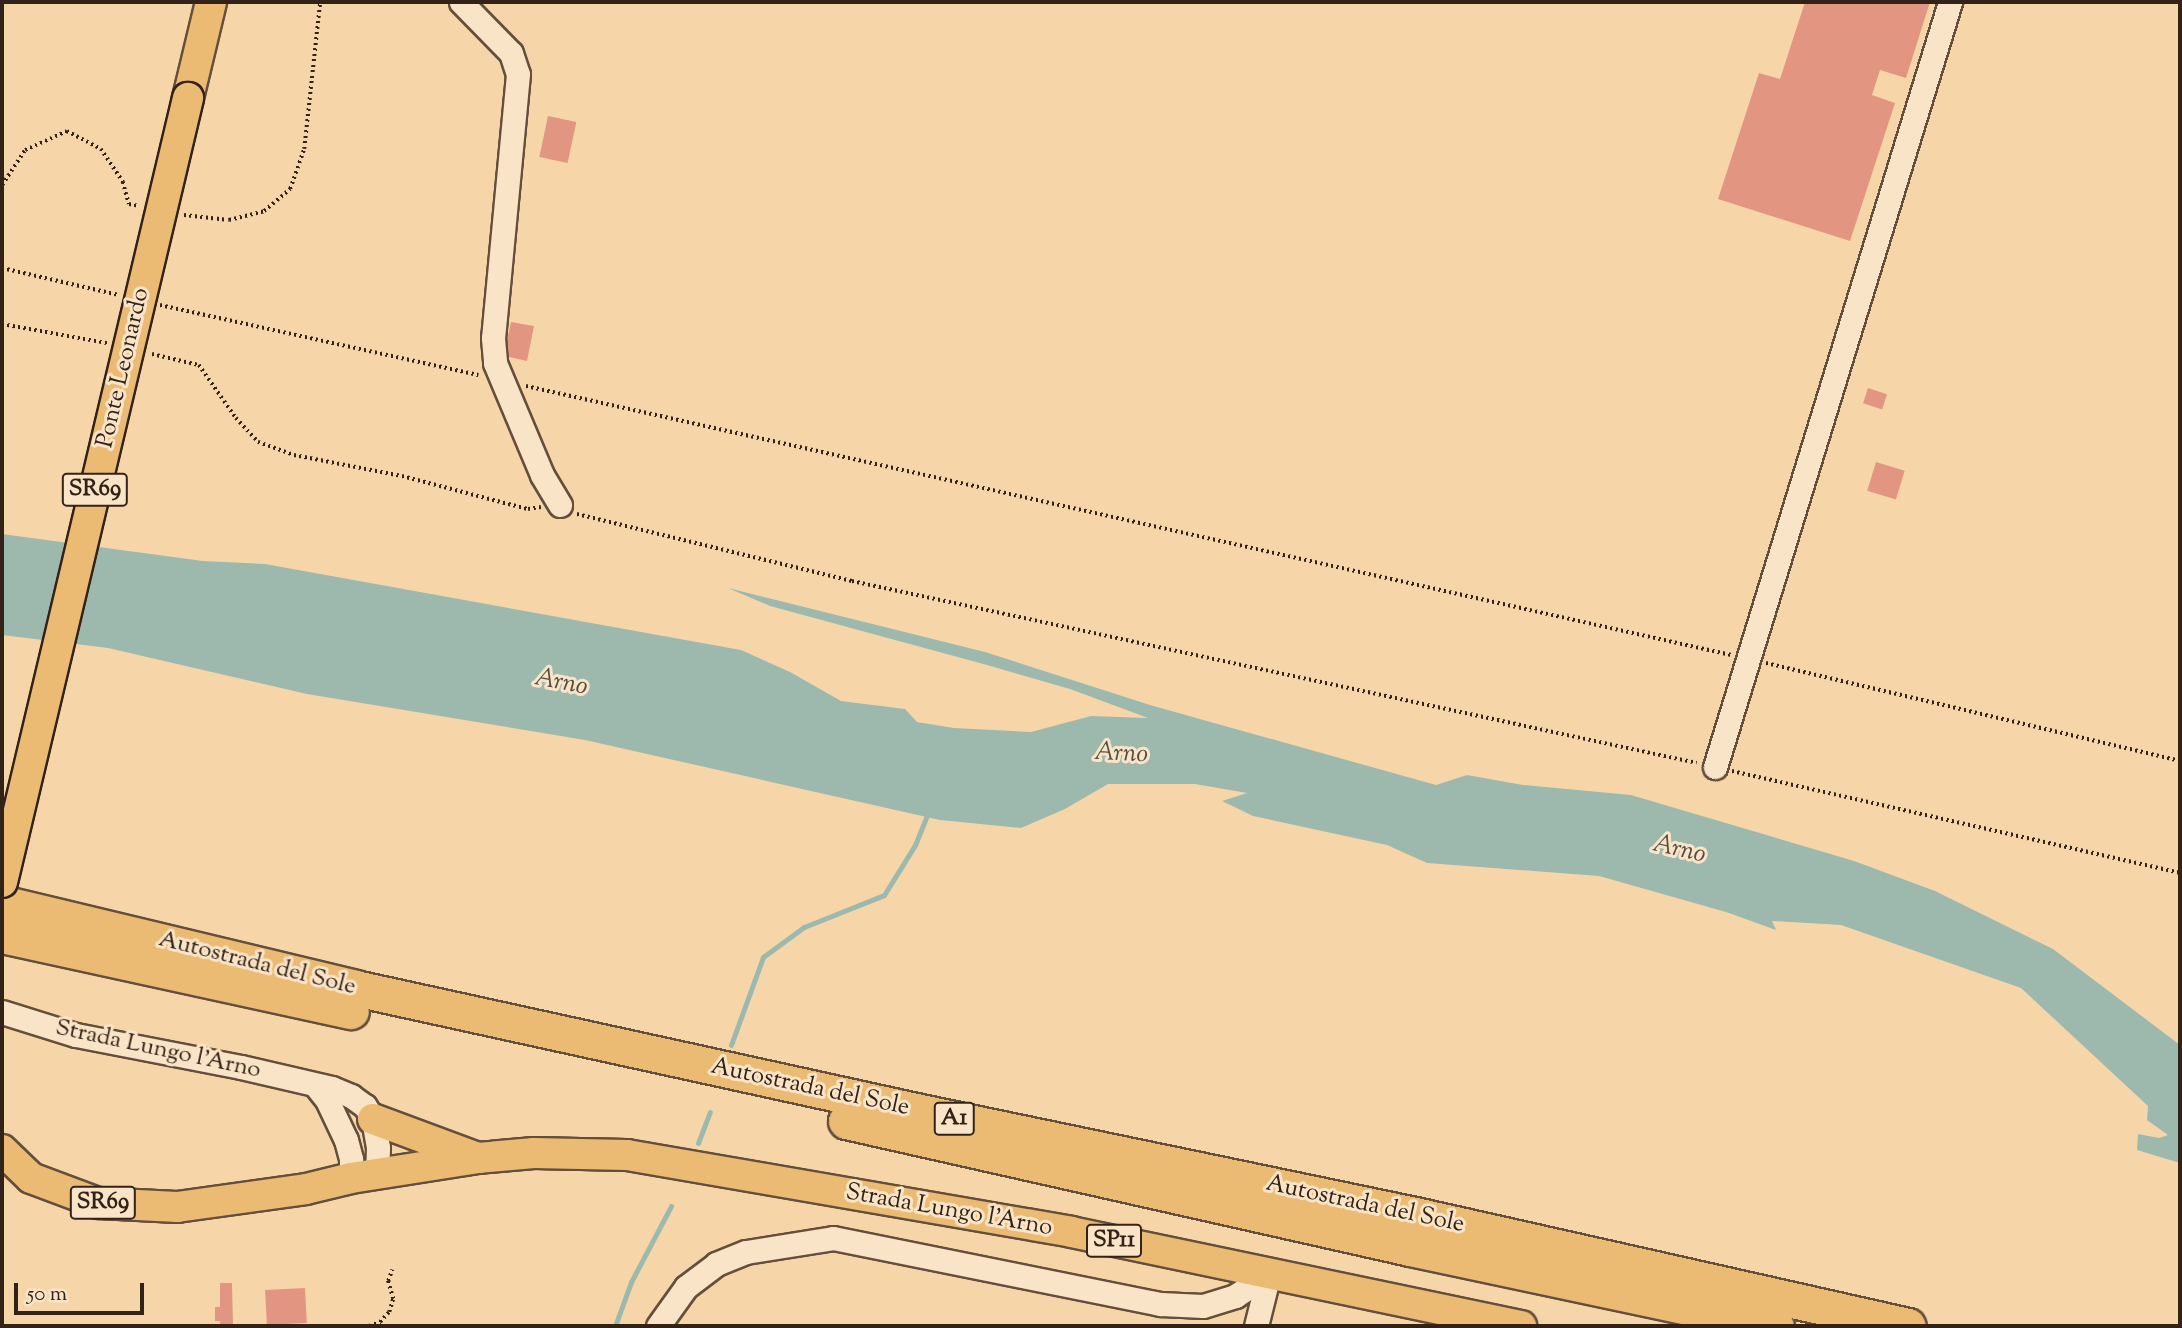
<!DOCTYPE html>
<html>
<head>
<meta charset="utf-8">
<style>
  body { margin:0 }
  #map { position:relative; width:2182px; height:1328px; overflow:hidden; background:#f6d6a9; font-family:"Sorts Mill Goudy",serif }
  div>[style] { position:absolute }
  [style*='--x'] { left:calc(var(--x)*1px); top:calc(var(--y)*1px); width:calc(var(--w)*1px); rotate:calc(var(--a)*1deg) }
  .water>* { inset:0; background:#9db9ad }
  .stream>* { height:5px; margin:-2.5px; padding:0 2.5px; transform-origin:2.5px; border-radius:2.5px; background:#9db9ad }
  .building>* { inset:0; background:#e29682; transform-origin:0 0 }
  .path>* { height:3.5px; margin-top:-1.75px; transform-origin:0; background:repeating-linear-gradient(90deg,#332217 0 2px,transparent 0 5.5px) }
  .roads { filter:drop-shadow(2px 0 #644f3c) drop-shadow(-2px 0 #644f3c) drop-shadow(0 2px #644f3c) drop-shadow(0 -2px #644f3c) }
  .minor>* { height:23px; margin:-11.5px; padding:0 11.5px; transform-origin:11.5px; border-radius:11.5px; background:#f9e4c7 }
  .major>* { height:30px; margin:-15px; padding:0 15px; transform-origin:15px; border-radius:15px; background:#ebbb74 }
  .highway>* { height:35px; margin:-17.5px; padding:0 17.5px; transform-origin:17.5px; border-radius:17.5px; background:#ebbb74 }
  .bridges { filter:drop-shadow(2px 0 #332217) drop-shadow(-2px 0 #332217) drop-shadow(0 2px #332217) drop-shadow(0 -2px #332217) }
  .major-bridge>* { height:30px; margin:-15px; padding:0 15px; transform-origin:15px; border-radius:15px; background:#ebbb74 }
  span { translate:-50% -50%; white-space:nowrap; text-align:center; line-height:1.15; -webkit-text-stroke:6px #f9e4c7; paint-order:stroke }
  .shield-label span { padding:2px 5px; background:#f9e4c7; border:2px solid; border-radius:5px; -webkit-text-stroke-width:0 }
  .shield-label { font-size:23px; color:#332217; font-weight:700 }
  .street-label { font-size:24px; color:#332217 }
  .water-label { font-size:26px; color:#534f44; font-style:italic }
  .frame { position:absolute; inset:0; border:4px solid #332217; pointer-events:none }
  .scale { position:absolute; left:14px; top:1283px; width:130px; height:32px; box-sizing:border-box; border:4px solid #332217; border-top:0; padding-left:9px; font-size:21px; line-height:24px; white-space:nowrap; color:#332217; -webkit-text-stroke:5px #f9e4c7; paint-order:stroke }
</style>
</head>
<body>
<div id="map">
  <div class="water">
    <div style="clip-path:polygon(2px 534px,203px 561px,265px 564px,741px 650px,790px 672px,841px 701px,905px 709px,917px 722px,954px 728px,1031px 732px,1091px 716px,1148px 718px,1070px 689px,987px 665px,770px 606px,728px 588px,985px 652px,1150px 705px,1436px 785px,1467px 775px,1523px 785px,1631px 795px,1854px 861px,1935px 891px,2053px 949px,2180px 1045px,2180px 1163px,2137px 1150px,2138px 1134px,2159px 1138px,2168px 1135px,2147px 1120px,2148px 1106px,2021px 988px,1841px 925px,1772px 921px,1776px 930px,1726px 912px,1599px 876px,1427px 863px,1387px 845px,1253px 816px,1222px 801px,1247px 793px,1195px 784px,1108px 784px,1065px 809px,1021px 828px,940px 820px,585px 740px,307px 694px,108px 648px,2px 635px)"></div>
  </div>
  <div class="stream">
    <div style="--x:731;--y:1045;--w:94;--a:-70"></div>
    <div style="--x:763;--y:957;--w:51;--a:-36.2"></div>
    <div style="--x:804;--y:927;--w:86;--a:-21.8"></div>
    <div style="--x:884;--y:895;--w:59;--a:-58.2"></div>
    <div style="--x:915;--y:845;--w:35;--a:-68"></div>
    <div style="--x:698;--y:1143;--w:33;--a:-69"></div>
    <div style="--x:615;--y:1326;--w:47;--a:-70"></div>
    <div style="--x:631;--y:1282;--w:86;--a:-62.2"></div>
  </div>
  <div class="building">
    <div style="clip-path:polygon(1805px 2px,1930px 2px,1906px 78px,1880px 70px,1872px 95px,1895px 103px,1850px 241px,1718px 199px,1759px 73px,1780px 79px)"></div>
    <div style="left:548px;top:116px;width:29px;height:42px;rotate:12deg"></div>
    <div style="clip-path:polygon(511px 322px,534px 326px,527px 361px,509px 357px,507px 341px)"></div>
    <div style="left:1868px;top:388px;width:20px;height:16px;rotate:18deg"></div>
    <div style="left:1876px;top:462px;width:30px;height:30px;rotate:17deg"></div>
    <div style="clip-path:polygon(220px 1283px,232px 1283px,233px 1326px,220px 1326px,220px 1321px,215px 1321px,215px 1307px,220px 1307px)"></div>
    <div style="left:305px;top:1288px;width:35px;height:40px;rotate:87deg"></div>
  </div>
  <div class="path">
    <div style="--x:2;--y:185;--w:42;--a:-56.7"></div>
    <div style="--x:25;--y:150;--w:46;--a:-24.3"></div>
    <div style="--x:67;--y:131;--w:38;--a:28"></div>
    <div style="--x:101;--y:149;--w:40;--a:56"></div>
    <div style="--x:123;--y:182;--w:23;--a:75"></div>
    <div style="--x:129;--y:204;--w:10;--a:11"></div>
    <div style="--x:184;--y:215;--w:45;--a:6.3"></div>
    <div style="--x:229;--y:220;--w:36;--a:-14"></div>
    <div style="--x:264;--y:211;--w:34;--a:-40"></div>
    <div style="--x:290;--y:189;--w:42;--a:-70.7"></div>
    <div style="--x:304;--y:149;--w:148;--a:-83.8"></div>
    <div style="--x:2;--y:268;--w:120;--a:13"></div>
    <div style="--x:160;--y:305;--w:326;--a:12.4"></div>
    <div style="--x:2;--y:324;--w:107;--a:10.3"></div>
    <div style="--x:152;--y:354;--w:48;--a:13.2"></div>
    <div style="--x:199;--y:365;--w:65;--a:55.1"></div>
    <div style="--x:236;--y:418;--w:33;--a:47"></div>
    <div style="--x:258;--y:442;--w:38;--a:20"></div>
    <div style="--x:294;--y:455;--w:110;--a:11"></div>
    <div style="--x:402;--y:476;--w:130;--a:14.7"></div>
    <div style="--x:528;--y:509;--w:13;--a:-9"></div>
    <div style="--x:526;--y:386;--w:1235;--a:12.58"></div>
    <div style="--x:577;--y:514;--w:283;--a:13.7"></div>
    <div style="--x:852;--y:581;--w:864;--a:12.15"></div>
    <div style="--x:1766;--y:663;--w:425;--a:13.3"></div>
    <div style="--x:1732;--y:771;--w:459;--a:12.8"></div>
    <div style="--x:369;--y:1326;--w:12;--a:-20"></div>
    <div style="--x:380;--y:1322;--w:13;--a:-48"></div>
    <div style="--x:389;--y:1312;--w:14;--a:-73"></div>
    <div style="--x:393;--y:1299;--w:19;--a:-106"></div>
    <div style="--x:388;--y:1281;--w:12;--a:-70"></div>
  </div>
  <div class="roads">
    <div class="minor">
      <div style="--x:461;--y:2;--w:71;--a:45.6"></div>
      <div style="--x:511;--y:53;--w:22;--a:72"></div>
      <div style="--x:518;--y:74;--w:265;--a:95.4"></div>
      <div style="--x:493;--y:338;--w:25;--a:85"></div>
      <div style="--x:495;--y:363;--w:121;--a:67.2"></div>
      <div style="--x:542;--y:475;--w:35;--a:59"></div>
      <div style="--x:1715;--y:767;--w:800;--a:-72.92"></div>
      <div style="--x:2;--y:1012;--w:77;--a:17.3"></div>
      <div style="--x:76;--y:1035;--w:168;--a:11"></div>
      <div style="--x:241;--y:1067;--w:93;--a:13"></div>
      <div style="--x:332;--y:1088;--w:21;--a:23"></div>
      <div style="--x:351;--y:1096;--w:17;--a:36"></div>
      <div style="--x:365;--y:1106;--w:15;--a:58"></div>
      <div style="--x:373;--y:1119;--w:29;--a:80"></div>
      <div style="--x:378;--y:1148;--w:27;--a:92"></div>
      <div style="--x:315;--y:1085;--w:19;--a:51"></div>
      <div style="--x:327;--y:1100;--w:44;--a:64.6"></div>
      <div style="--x:346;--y:1140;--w:20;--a:75"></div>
      <div style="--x:351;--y:1159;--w:19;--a:90"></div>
      <div style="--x:658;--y:1326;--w:48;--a:-54.3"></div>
      <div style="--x:686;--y:1287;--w:38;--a:-37"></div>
      <div style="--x:716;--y:1264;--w:32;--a:-22"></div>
      <div style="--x:746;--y:1252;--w:88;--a:-9.1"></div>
      <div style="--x:833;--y:1238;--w:335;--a:11.4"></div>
      <div style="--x:1161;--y:1304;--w:42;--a:2.7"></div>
      <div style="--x:1203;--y:1306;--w:34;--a:-17"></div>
      <div style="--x:1235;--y:1296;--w:40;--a:-32.9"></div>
      <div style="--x:1256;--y:1326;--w:54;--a:-76"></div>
    </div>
    <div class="major">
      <div style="--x:188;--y:98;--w:99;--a:-76.5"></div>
      <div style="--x:373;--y:1119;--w:112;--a:20.4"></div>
      <div style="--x:2;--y:1150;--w:40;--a:44"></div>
      <div style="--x:31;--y:1178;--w:72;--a:20.5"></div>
      <div style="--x:98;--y:1203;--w:79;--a:2.9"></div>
      <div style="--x:177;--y:1207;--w:130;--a:-7.9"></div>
      <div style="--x:306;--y:1189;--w:46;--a:-13.7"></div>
      <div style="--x:351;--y:1178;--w:129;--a:-8.9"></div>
      <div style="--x:478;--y:1158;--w:56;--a:-5.1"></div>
      <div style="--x:534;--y:1153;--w:93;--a:1.2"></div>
      <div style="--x:627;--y:1155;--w:451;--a:9.8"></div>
      <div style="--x:1071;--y:1232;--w:460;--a:11.8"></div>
    </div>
    <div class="highway">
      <div style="--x:2;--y:903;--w:363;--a:13.5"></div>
      <div style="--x:355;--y:988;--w:584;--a:12.37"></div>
      <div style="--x:925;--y:1113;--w:501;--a:11.76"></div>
      <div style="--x:1415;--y:1215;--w:505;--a:12.69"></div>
      <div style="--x:2;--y:935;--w:357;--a:12.3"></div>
      <div style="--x:846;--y:1121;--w:578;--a:12.69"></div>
      <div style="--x:1410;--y:1248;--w:374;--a:12"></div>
    </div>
  </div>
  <div class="bridges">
    <div class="major-bridge">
      <div style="--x:2;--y:882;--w:806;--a:-76.65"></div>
    </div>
  </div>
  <div class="shield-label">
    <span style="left:95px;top:490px">SR69</span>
    <span style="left:954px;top:1119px">A1</span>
    <span style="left:103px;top:1203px">SR69</span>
    <span style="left:1114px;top:1241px">SP11</span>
  </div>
  <div class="street-label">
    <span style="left:124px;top:368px;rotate:-77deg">Ponte Leonardo</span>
    <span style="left:257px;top:964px;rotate:14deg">Autostrada del Sole</span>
    <span style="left:158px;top:1050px;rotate:12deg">Strada Lungo l'Arno</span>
    <span style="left:810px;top:1088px;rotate:12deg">Autostrada del Sole</span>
    <span style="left:1365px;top:1205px;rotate:12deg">Autostrada del Sole</span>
    <span style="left:949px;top:1211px;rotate:10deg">Strada Lungo l'Arno</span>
  </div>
  <div class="water-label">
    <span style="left:561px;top:683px;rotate:11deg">Arno</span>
    <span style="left:1121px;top:754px;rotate:3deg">Arno</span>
    <span style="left:1679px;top:850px;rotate:13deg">Arno</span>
  </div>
  <div class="frame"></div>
  <div class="scale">50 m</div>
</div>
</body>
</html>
